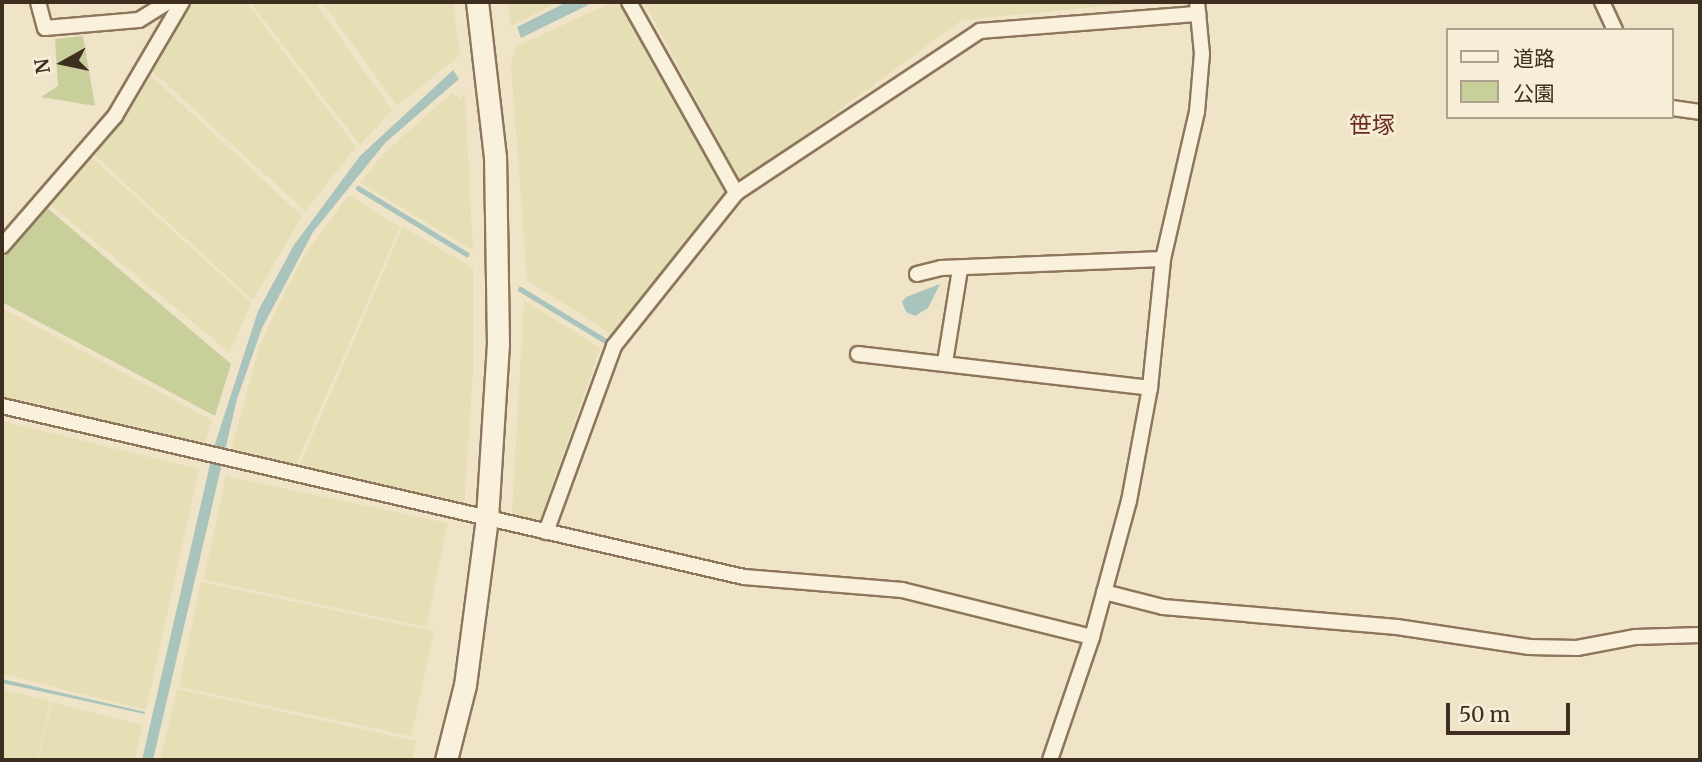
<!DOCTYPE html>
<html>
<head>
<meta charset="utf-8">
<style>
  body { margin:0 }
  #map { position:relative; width:1702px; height:762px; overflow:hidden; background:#f0e4c8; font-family:Merriweather,"Noto Sans JP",serif }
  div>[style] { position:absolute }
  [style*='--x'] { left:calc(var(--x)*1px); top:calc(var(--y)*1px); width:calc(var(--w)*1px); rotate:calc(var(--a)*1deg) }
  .farmland>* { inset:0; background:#e6deb5; transform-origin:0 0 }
  .green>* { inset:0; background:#c9cf9b }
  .water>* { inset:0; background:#a9c4bc }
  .stream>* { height:5px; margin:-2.5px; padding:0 2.5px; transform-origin:2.5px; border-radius:2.5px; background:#a9c4bc }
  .roads { filter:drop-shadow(2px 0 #8d765c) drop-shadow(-2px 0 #8d765c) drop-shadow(0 2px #8d765c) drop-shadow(0 -2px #8d765c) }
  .street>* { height:14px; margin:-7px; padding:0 7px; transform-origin:7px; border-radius:7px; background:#faf1dc }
  .secondary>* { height:21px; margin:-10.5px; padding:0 10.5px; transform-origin:10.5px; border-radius:10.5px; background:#faf1dc }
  span { translate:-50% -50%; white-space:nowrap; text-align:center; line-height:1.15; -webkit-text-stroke:5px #f7eed8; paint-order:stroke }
  .neighbourhood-label { font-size:23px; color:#6b2e1e }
  .frame { position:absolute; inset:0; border:4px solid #3d2e20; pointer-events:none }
  .legend { position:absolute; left:1446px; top:28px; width:228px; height:91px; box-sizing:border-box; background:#f7eed8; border:2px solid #ada18e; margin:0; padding:9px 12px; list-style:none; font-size:21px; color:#3d2e20 }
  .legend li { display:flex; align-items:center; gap:14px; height:35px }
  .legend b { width:35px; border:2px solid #ada18e }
  .north { position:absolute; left:28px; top:28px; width:70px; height:70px; -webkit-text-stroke:5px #f7eed8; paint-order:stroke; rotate:261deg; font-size:19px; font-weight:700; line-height:28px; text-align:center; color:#3d2e20 }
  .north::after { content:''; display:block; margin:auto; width:24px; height:32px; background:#3d2e20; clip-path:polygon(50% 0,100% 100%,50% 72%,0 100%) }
  .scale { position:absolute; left:1446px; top:703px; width:124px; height:32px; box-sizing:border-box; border:4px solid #3d2e20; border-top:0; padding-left:9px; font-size:21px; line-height:24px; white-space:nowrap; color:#3d2e20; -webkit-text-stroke:5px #f7eed8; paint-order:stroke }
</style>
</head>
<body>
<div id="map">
  <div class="farmland">
    <div style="clip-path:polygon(191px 2px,246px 2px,356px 147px,305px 211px,151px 70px)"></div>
    <div style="clip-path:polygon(250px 2px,315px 2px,392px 110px,360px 145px)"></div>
    <div style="clip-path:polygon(322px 2px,453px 2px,460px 55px,397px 106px)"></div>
    <div style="clip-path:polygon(507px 2px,558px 2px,511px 26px)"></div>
    <div style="clip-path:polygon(613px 2px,625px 10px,727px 193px,611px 334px,527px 280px,511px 64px,517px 46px)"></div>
    <div style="clip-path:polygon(644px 2px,1145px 2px,962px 20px,741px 182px)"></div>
    <div style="clip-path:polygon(148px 73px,302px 216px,253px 300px,92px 153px)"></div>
    <div style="clip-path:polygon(453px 92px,459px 99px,465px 94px,473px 250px,360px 183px,385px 152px)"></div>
    <div style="clip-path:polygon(90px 156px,251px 302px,230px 353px,48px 203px)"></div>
    <div style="clip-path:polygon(349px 195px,400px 227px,295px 467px,230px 453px,259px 348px,275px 312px,303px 257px)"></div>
    <div style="clip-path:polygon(403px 227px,473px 268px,473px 372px,464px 508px,298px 469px)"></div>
    <div style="clip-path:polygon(524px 300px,600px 348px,540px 521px,512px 514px)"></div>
    <div style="clip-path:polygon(2px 308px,212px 420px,204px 447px,2px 400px)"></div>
    <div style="clip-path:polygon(2px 421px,199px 469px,146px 710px,2px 674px)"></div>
    <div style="left:226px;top:476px;width:227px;height:106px;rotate:12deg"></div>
    <div style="left:201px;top:582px;width:238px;height:107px;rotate:12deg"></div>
    <div style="clip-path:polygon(2px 689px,51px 701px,37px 760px,2px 760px)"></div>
    <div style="clip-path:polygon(177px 689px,416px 741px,412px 760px,160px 760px)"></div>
    <div style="clip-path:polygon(52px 702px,143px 725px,134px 760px,38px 760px)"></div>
  </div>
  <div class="green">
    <div style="clip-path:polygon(83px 36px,95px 106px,41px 97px,58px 86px,55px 39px)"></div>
    <div style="clip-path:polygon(46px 207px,231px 364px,215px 416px,2px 302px,2px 260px)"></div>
  </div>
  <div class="water">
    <div style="clip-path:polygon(567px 2px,594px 2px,521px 38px,517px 27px)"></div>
    <div style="clip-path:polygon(453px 70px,459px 79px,385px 143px,313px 232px,262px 328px,237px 399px,153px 760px,142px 760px,214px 447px,258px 311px,294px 245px,360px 156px)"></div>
    <div style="clip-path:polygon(940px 284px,928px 308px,915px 316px,906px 312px,902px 302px,906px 297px)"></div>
    <div style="clip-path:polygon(2px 679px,145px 712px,145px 714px,2px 683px)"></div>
  </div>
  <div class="stream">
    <div style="--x:358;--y:188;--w:127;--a:31.4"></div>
    <div style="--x:520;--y:289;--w:102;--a:31.3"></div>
  </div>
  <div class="roads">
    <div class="street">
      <div style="--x:38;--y:2;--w:27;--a:75"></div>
      <div style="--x:45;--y:28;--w:94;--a:-4.9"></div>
      <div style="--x:139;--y:20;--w:34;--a:-32"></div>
      <div style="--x:629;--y:2;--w:219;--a:60.7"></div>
      <div style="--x:1602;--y:2;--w:31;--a:65"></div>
      <div style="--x:1672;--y:108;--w:28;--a:8"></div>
      <div style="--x:2;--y:246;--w:172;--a:-49"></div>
      <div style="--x:115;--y:116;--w:132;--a:-59.6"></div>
      <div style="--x:917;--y:274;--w:25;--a:-14"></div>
      <div style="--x:941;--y:268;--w:222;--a:-2.3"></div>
      <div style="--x:858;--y:354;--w:294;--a:6.6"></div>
      <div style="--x:945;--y:362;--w:94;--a:-80.8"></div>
      <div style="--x:2;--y:406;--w:761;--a:12.98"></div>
      <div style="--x:744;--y:577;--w:159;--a:4.7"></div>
      <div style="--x:902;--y:590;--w:196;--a:13.9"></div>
      <div style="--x:546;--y:532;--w:198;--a:-69.9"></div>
      <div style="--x:614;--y:346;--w:196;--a:-51.4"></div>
      <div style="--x:736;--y:193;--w:293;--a:-33.6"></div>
      <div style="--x:980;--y:31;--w:219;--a:-4.5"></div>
      <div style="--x:1104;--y:592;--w:61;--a:14.3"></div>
      <div style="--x:1163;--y:607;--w:235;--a:4.9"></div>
      <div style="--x:1397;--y:627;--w:134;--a:8.6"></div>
      <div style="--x:1529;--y:647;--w:48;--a:1.2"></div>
      <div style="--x:1577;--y:648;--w:60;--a:-10.6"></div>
      <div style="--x:1636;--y:637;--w:64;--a:-1.8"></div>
      <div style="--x:1050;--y:760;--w:130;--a:-71.1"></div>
      <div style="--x:1092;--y:637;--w:141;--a:-74.8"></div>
      <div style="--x:1129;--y:501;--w:115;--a:-79.5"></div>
      <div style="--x:1150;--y:388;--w:130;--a:-84.2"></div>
      <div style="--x:1163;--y:259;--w:151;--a:-77"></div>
      <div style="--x:1197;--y:112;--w:58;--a:-85.1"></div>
      <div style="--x:1202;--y:54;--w:52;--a:-95.5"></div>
    </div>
    <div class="secondary">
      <div style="--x:446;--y:760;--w:77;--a:-75.8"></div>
      <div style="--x:465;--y:685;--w:168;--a:-82.5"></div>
      <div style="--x:487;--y:518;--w:173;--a:-86.4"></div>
      <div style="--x:498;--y:345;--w:188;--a:-90.9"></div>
      <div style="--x:495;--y:157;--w:156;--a:-96.6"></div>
    </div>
  </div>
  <div class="neighbourhood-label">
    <span style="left:1372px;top:125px">笹塚</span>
  </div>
  <div class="frame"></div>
  <ul class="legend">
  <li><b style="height:9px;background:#faf1dc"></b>道路</li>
  <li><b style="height:19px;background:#c9cf9b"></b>公園</li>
  </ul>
  <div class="north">N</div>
  <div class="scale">50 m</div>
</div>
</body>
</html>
